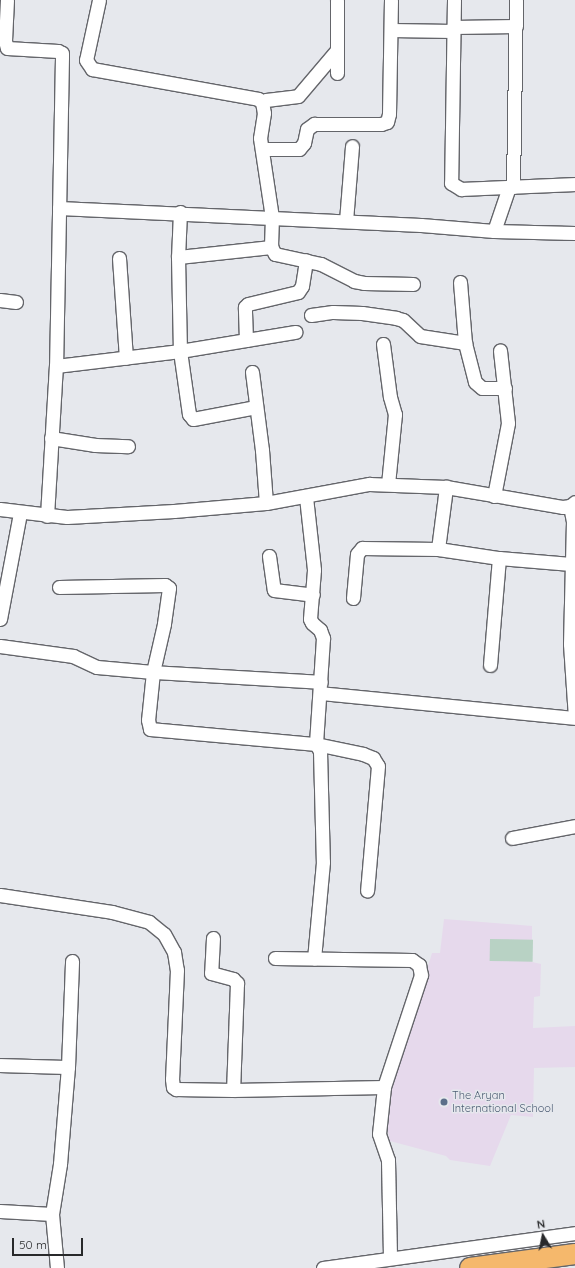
<!DOCTYPE html>
<html>
<head>
<meta charset="utf-8">
<style>
  body { margin:0 }
  #map { position:relative; width:575px; height:1268px; overflow:hidden; background:#e6e8ed; font-family:Quicksand,sans-serif }
  div>[style] { position:absolute }
  [style*='--x'] { left:calc(var(--x)*1px); top:calc(var(--y)*1px); width:calc(var(--w)*1px); rotate:calc(var(--a)*1deg) }
  .education>* { inset:0; background:#e6d9ec }
  .green>* { inset:0; background:#b8d2c4; transform-origin:0 0 }
  .roads { filter:drop-shadow(1px 0 #64656a) drop-shadow(-1px 0 #64656a) drop-shadow(0 1px #64656a) drop-shadow(0 -1px #64656a) }
  .minor>* { height:13px; margin:-6.5px; padding:0 6.5px; transform-origin:6.5px; border-radius:6.5px; background:#fff }
  .highway>* { height:20px; margin:-10px; padding:0 10px; transform-origin:10px; border-radius:10px; background:#f5b86c }
  .dots>* { width:11px; height:11px; translate:-50% -50%; box-sizing:border-box; border:2px solid #e6e8ed; border-radius:50% }
  span { translate:-50% -50%; white-space:nowrap; text-align:center; line-height:1.15; -webkit-text-stroke:3px #e6e8ed; paint-order:stroke }
  .service-label { font-size:11px; color:#4e5e75 }
  .left { translate:0 -50%; text-align:left }
  .north { position:absolute; left:523px; top:1216px; width:40px; height:40px; -webkit-text-stroke:3px #e6e8ed; paint-order:stroke; rotate:350deg; font-size:11px; font-weight:700; line-height:16px; text-align:center; color:#28292b }
  .north::after { content:''; display:block; margin:auto; width:14px; height:18px; background:#28292b; clip-path:polygon(50% 0,100% 100%,50% 72%,0 100%) }
  .scale { position:absolute; left:12px; top:1238px; width:71px; height:18px; box-sizing:border-box; border:2px solid #28292b; border-top:0; padding-left:5px; font-size:12px; line-height:14px; white-space:nowrap; color:#28292b; -webkit-text-stroke:3px #e6e8ed; paint-order:stroke }
</style>
</head>
<body>
<div id="map">
  <div class="education">
    <div style="clip-path:polygon(444px 919px,532px 926px,532px 962px,541px 964px,540px 996px,534px 997px,533px 1028px,575px 1026px,575px 1067px,534px 1068px,533px 1117px,511px 1115px,490px 1166px,450px 1160px,446px 1156px,390px 1141px,385px 1119px,386px 1107px,432px 953px,440px 953px)"></div>
  </div>
  <div class="green">
    <div style="left:490px;top:939px;width:43px;height:22px;rotate:1deg"></div>
  </div>
  <div class="roads">
    <div class="minor">
      <div style="--x:7;--y:0;--w:41;--a:92.8"></div>
      <div style="--x:5;--y:41;--w:7;--a:74"></div>
      <div style="--x:7;--y:48;--w:51;--a:3.4"></div>
      <div style="--x:58;--y:51;--w:4;--a:27"></div>
      <div style="--x:62;--y:53;--w:4;--a:90"></div>
      <div style="--x:62;--y:57;--w:309;--a:91.1"></div>
      <div style="--x:99;--y:0;--w:61;--a:102.2"></div>
      <div style="--x:86;--y:60;--w:11;--a:56"></div>
      <div style="--x:92;--y:69;--w:169;--a:10.2"></div>
      <div style="--x:258;--y:99;--w:5;--a:37"></div>
      <div style="--x:262;--y:102;--w:11;--a:80"></div>
      <div style="--x:264;--y:113;--w:25;--a:99"></div>
      <div style="--x:260;--y:138;--w:80;--a:81.4"></div>
      <div style="--x:272;--y:217;--w:30;--a:92"></div>
      <div style="--x:271;--y:247;--w:8;--a:60"></div>
      <div style="--x:275;--y:254;--w:47;--a:12.3"></div>
      <div style="--x:321;--y:264;--w:37;--a:27"></div>
      <div style="--x:354;--y:281;--w:10;--a:11"></div>
      <div style="--x:364;--y:283;--w:49;--a:1.2"></div>
      <div style="--x:454;--y:0;--w:183;--a:90.9"></div>
      <div style="--x:451;--y:183;--w:12;--a:31"></div>
      <div style="--x:461;--y:189;--w:114;--a:-2.5"></div>
      <div style="--x:453;--y:27;--w:63;--a:-0.9"></div>
      <div style="--x:391;--y:30;--w:62;--a:0.9"></div>
      <div style="--x:337;--y:73;--w:73;--a:-90"></div>
      <div style="--x:262;--y:102;--w:4;--a:-27"></div>
      <div style="--x:266;--y:100;--w:32;--a:-7"></div>
      <div style="--x:298;--y:96;--w:60;--a:-49.7"></div>
      <div style="--x:262;--y:149;--w:37;--a:0"></div>
      <div style="--x:299;--y:149;--w:8;--a:-50"></div>
      <div style="--x:304;--y:143;--w:14;--a:-78"></div>
      <div style="--x:307;--y:129;--w:9;--a:-36"></div>
      <div style="--x:314;--y:124;--w:67;--a:0"></div>
      <div style="--x:381;--y:124;--w:6;--a:-18"></div>
      <div style="--x:387;--y:122;--w:8;--a:-76"></div>
      <div style="--x:389;--y:114;--w:114;--a:-89"></div>
      <div style="--x:513;--y:187;--w:187;--a:-89.1"></div>
      <div style="--x:59;--y:208;--w:362;--a:2.7"></div>
      <div style="--x:421;--y:225;--w:73;--a:4.7"></div>
      <div style="--x:494;--y:231;--w:81;--a:1.4"></div>
      <div style="--x:180;--y:212;--w:45;--a:92.5"></div>
      <div style="--x:178;--y:257;--w:94;--a:88.8"></div>
      <div style="--x:180;--y:351;--w:64;--a:81.9"></div>
      <div style="--x:189;--y:414;--w:6;--a:51"></div>
      <div style="--x:193;--y:419;--w:64;--a:-10.8"></div>
      <div style="--x:346;--y:221;--w:75;--a:-85.4"></div>
      <div style="--x:494;--y:231;--w:46;--a:-71.2"></div>
      <div style="--x:178;--y:257;--w:94;--a:-6.1"></div>
      <div style="--x:119;--y:258;--w:100;--a:86"></div>
      <div style="--x:460;--y:282;--w:61;--a:85.3"></div>
      <div style="--x:465;--y:343;--w:40;--a:75.6"></div>
      <div style="--x:475;--y:382;--w:9;--a:41"></div>
      <div style="--x:482;--y:388;--w:23;--a:0"></div>
      <div style="--x:0;--y:300;--w:16;--a:7"></div>
      <div style="--x:311;--y:315;--w:22;--a:-8"></div>
      <div style="--x:333;--y:312;--w:29;--a:2"></div>
      <div style="--x:362;--y:313;--w:34;--a:8"></div>
      <div style="--x:396;--y:318;--w:7;--a:16"></div>
      <div style="--x:403;--y:320;--w:23;--a:43"></div>
      <div style="--x:420;--y:336;--w:46;--a:8.8"></div>
      <div style="--x:246;--y:340;--w:33;--a:-92"></div>
      <div style="--x:245;--y:307;--w:4;--a:-45"></div>
      <div style="--x:248;--y:304;--w:51;--a:-13.5"></div>
      <div style="--x:298;--y:292;--w:7;--a:-56"></div>
      <div style="--x:302;--y:286;--w:26;--a:-81"></div>
      <div style="--x:383;--y:344;--w:53;--a:82.5"></div>
      <div style="--x:390;--y:397;--w:18;--a:74"></div>
      <div style="--x:395;--y:414;--w:70;--a:95.7"></div>
      <div style="--x:252;--y:372;--w:79;--a:82.7"></div>
      <div style="--x:262;--y:450;--w:53;--a:85.7"></div>
      <div style="--x:51;--y:438;--w:45;--a:9"></div>
      <div style="--x:95;--y:445;--w:33;--a:2"></div>
      <div style="--x:494;--y:496;--w:74;--a:-79.1"></div>
      <div style="--x:508;--y:423;--w:73;--a:-96.3"></div>
      <div style="--x:306;--y:497;--w:73;--a:83.7"></div>
      <div style="--x:314;--y:570;--w:49;--a:94.7"></div>
      <div style="--x:310;--y:619;--w:4;--a:63"></div>
      <div style="--x:312;--y:623;--w:11;--a:41"></div>
      <div style="--x:320;--y:630;--w:9;--a:69"></div>
      <div style="--x:323;--y:638;--w:106;--a:93.8"></div>
      <div style="--x:316;--y:744;--w:8;--a:60"></div>
      <div style="--x:320;--y:751;--w:111;--a:88.5"></div>
      <div style="--x:323;--y:862;--w:97;--a:95.3"></div>
      <div style="--x:570;--y:506;--w:15;--a:79"></div>
      <div style="--x:573;--y:521;--w:123;--a:91.4"></div>
      <div style="--x:570;--y:644;--w:73;--a:86.1"></div>
      <div style="--x:0;--y:509;--w:67;--a:6.8"></div>
      <div style="--x:67;--y:517;--w:107;--a:-3.2"></div>
      <div style="--x:174;--y:511;--w:92;--a:-5"></div>
      <div style="--x:266;--y:503;--w:105;--a:-10.5"></div>
      <div style="--x:369;--y:484;--w:77;--a:2.2"></div>
      <div style="--x:446;--y:487;--w:119;--a:9.7"></div>
      <div style="--x:563;--y:507;--w:7;--a:-8"></div>
      <div style="--x:570;--y:506;--w:6;--a:-39"></div>
      <div style="--x:47;--y:516;--w:150;--a:-86.6"></div>
      <div style="--x:56;--y:366;--w:125;--a:-6.9"></div>
      <div style="--x:180;--y:351;--w:117;--a:-9.4"></div>
      <div style="--x:438;--y:549;--w:63;--a:-82.6"></div>
      <div style="--x:269;--y:556;--w:34;--a:82"></div>
      <div style="--x:274;--y:590;--w:39;--a:7"></div>
      <div style="--x:59;--y:587;--w:106;--a:-1.1"></div>
      <div style="--x:165;--y:585;--w:5;--a:37"></div>
      <div style="--x:169;--y:588;--w:36;--a:98"></div>
      <div style="--x:164;--y:624;--w:49;--a:102.9"></div>
      <div style="--x:153;--y:672;--w:48;--a:95.9"></div>
      <div style="--x:148;--y:720;--w:9;--a:77"></div>
      <div style="--x:150;--y:729;--w:167;--a:5.2"></div>
      <div style="--x:316;--y:744;--w:48;--a:12"></div>
      <div style="--x:363;--y:754;--w:11;--a:22"></div>
      <div style="--x:373;--y:758;--w:9;--a:58"></div>
      <div style="--x:378;--y:766;--w:125;--a:95"></div>
      <div style="--x:353;--y:598;--w:44;--a:-84.8"></div>
      <div style="--x:357;--y:554;--w:8;--a:-50"></div>
      <div style="--x:362;--y:548;--w:76;--a:0.8"></div>
      <div style="--x:438;--y:549;--w:62;--a:8.4"></div>
      <div style="--x:499;--y:558;--w:72;--a:4.8"></div>
      <div style="--x:0;--y:619;--w:108;--a:-79.3"></div>
      <div style="--x:0;--y:646;--w:74;--a:7.8"></div>
      <div style="--x:73;--y:656;--w:26;--a:25"></div>
      <div style="--x:97;--y:667;--w:56;--a:5.1"></div>
      <div style="--x:153;--y:672;--w:168;--a:3.4"></div>
      <div style="--x:490;--y:665;--w:107;--a:-85.2"></div>
      <div style="--x:320;--y:693;--w:256;--a:5.6"></div>
      <div style="--x:512;--y:838;--w:64;--a:-10.8"></div>
      <div style="--x:0;--y:895;--w:113;--a:8.6"></div>
      <div style="--x:112;--y:912;--w:38;--a:15"></div>
      <div style="--x:149;--y:922;--w:19;--a:39"></div>
      <div style="--x:164;--y:934;--w:21;--a:61"></div>
      <div style="--x:174;--y:952;--w:18;--a:81"></div>
      <div style="--x:177;--y:970;--w:109;--a:92.6"></div>
      <div style="--x:172;--y:1079;--w:8;--a:83"></div>
      <div style="--x:173;--y:1087;--w:4;--a:34"></div>
      <div style="--x:176;--y:1089;--w:57;--a:1"></div>
      <div style="--x:233;--y:1090;--w:151;--a:-1.1"></div>
      <div style="--x:384;--y:1087;--w:47;--a:96.1"></div>
      <div style="--x:379;--y:1134;--w:28;--a:71"></div>
      <div style="--x:388;--y:1160;--w:98;--a:88.8"></div>
      <div style="--x:213;--y:938;--w:35;--a:93"></div>
      <div style="--x:211;--y:973;--w:23;--a:15"></div>
      <div style="--x:233;--y:979;--w:6;--a:45"></div>
      <div style="--x:237;--y:983;--w:107;--a:92.1"></div>
      <div style="--x:275;--y:958;--w:137;--a:0.8"></div>
      <div style="--x:412;--y:960;--w:9;--a:36"></div>
      <div style="--x:419;--y:965;--w:10;--a:79"></div>
      <div style="--x:421;--y:975;--w:118;--a:108.3"></div>
      <div style="--x:0;--y:1065;--w:68;--a:1.7"></div>
      <div style="--x:0;--y:1211;--w:52;--a:3.3"></div>
      <div style="--x:57;--y:1268;--w:54;--a:-95.3"></div>
      <div style="--x:52;--y:1214;--w:51;--a:-80.9"></div>
      <div style="--x:60;--y:1164;--w:97;--a:-85.3"></div>
      <div style="--x:68;--y:1067;--w:106;--a:-87.8"></div>
      <div style="--x:323;--y:1268;--w:254;--a:-7.9"></div>
    </div>
    <div class="highway">
      <div style="--x:470;--y:1268;--w:106;--a:-7.6"></div>
    </div>
  </div>
  <div class="dots">
    <div style="left:444px;top:1102px;background:#5c6f8a"></div>
  </div>
  <div class="service-label">
    <span class="left" style="left:452px;top:1102px">The Aryan<br>International School</span>
  </div>
  <div class="north">N</div>
  <div class="scale">50 m</div>
</div>
</body>
</html>
